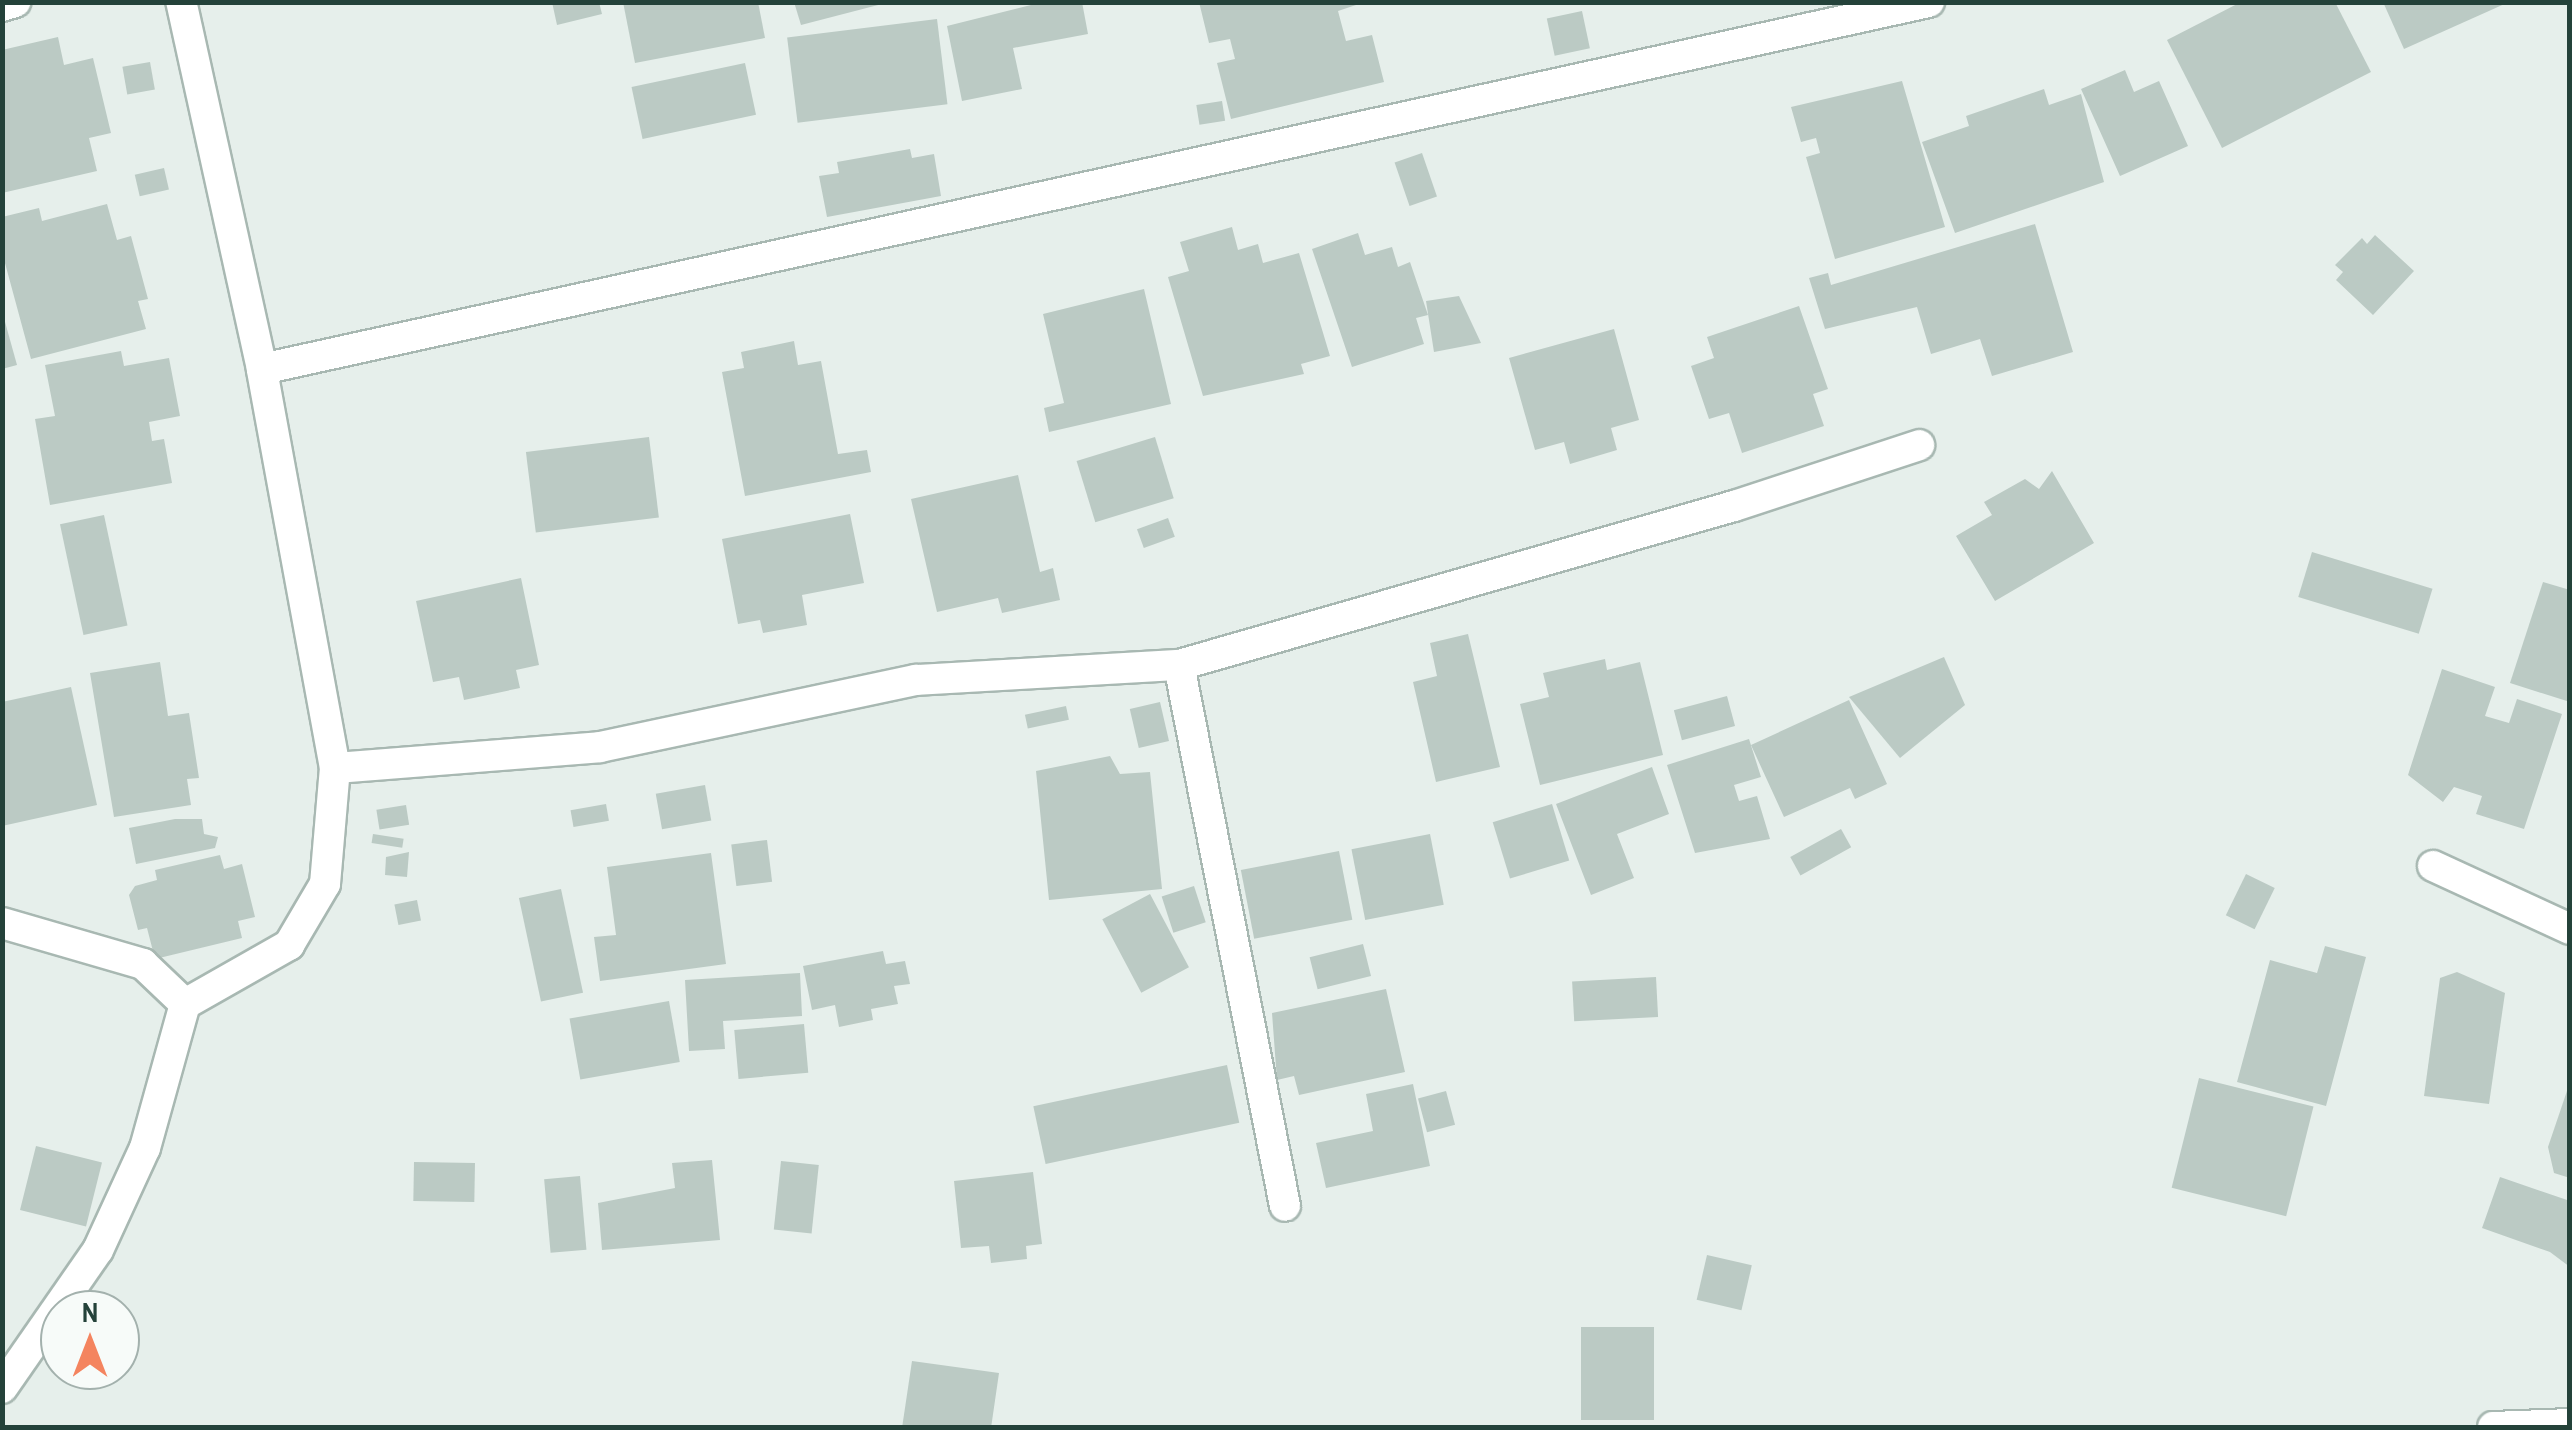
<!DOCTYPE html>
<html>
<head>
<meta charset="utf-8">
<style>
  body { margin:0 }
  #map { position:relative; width:2572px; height:1430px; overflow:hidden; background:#e6efeb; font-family:"Archivo Narrow",sans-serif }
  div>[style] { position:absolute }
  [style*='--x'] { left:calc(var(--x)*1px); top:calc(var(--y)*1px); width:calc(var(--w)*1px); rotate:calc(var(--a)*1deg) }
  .building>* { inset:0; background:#bbcac4; transform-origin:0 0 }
  .roads { filter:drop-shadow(2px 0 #a8b8b2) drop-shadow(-2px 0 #a8b8b2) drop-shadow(0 2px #a8b8b2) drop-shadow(0 -2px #a8b8b2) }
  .street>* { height:30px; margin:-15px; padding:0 15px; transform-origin:15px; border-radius:15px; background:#fff }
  span { translate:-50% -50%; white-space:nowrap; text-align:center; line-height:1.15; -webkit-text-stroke:8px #f7fbf9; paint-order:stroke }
  .frame { position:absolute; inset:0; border:5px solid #24423a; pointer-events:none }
  .north { position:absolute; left:40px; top:1290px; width:100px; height:100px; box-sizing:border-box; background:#f7fbf9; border:2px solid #a3b1ad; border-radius:50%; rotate:0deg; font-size:28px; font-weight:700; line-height:40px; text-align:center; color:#24423a }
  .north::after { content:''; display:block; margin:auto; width:35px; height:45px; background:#f4845f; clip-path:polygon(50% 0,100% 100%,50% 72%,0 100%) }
</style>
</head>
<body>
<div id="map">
  <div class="building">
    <div style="clip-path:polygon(552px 2px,599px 2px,602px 14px,557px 25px)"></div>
    <div style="clip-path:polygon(623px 2px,758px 2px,765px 38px,635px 63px)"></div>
    <div style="clip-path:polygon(794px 2px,882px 2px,882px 4px,801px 25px)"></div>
    <div style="clip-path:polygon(1043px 2px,1082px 2px,1088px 34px,1013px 48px,1022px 89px,962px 101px,947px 26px)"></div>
    <div style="clip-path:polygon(1199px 2px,1365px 2px,1338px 11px,1346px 41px,1372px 35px,1384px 82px,1231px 119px,1217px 63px,1235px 59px,1230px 39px,1209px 43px)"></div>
    <div style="clip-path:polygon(2241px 2px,2335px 2px,2371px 72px,2222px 148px,2167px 40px)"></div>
    <div style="clip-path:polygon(2383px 2px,2509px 2px,2404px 49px)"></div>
    <div style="left:1582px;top:11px;width:38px;height:36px;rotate:78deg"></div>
    <div style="left:937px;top:19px;width:86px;height:151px;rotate:83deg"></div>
    <div style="clip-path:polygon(58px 37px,64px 65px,93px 58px,111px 133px,89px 138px,97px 171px,2px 193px,2px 50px)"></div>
    <div style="left:150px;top:62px;width:28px;height:28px;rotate:80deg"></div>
    <div style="left:745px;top:63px;width:53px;height:116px;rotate:78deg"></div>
    <div style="clip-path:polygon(2125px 70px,2134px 92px,2159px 81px,2188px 146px,2120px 176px,2081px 89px)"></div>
    <div style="clip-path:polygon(1902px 81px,1945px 227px,1835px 259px,1806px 157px,1820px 153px,1816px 138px,1801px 142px,1791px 107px)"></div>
    <div style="clip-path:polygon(2044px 89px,2049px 105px,2081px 94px,2104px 182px,1955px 233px,1922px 142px,1969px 126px,1966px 116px)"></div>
    <div style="left:1222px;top:101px;width:20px;height:26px;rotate:81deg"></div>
    <div style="clip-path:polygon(910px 149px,912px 158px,934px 154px,941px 196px,827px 217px,819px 176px,839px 173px,837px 162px)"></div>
    <div style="left:1422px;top:153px;width:46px;height:29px;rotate:71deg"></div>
    <div style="left:164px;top:168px;width:22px;height:30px;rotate:77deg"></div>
    <div style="clip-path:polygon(107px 204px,117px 240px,131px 236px,148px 299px,138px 301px,146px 329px,31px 359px,2px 252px,2px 217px,39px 208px,42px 221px)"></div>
    <div style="clip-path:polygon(2035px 224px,2073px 352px,1992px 376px,1980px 339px,1931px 354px,1917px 307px,1825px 329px,1809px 278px,1828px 273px,1831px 285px)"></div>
    <div style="clip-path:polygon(1232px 227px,1238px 250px,1258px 244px,1263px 263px,1299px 253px,1330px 356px,1301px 364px,1304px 374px,1203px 396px,1168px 277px,1189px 271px,1180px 242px)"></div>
    <div style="clip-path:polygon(1358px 233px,1365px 255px,1392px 247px,1398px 267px,1410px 262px,1428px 315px,1416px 318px,1424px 344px,1352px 367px,1312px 249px)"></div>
    <div style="clip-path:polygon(2375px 235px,2414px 271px,2373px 315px,2336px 280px,2343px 272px,2335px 265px,2362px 238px,2367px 244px)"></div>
    <div style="clip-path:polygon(1144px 289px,1171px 404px,1049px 432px,1044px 408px,1064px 403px,1043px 314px)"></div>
    <div style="clip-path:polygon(1459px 296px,1481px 343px,1434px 352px,1426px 301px)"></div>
    <div style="clip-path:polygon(1799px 306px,1828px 389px,1813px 394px,1824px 426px,1742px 453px,1729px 413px,1709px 419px,1691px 366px,1714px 358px,1707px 337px)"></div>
    <div style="clip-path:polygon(2px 311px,17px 365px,2px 369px)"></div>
    <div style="clip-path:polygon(1614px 329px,1639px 420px,1611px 428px,1617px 450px,1570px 464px,1564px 442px,1535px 450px,1509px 358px)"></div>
    <div style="clip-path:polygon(794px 341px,798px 365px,821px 361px,838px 454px,867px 450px,871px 472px,745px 496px,722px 372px,744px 368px,741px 352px)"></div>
    <div style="clip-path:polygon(121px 351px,124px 366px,169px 358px,180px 416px,149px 422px,152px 441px,164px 439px,172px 483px,50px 505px,35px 419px,55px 416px,45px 365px)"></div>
    <div style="left:649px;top:437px;width:81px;height:124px;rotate:83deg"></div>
    <div style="left:1155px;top:437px;width:64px;height:82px;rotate:73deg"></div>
    <div style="clip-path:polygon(2052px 471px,2094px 543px,1995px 601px,1956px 536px,1992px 515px,1984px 502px,2025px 479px,2039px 489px)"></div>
    <div style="clip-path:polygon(1018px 475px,1040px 572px,1053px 568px,1060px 600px,1002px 613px,998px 598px,937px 612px,911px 499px)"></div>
    <div style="clip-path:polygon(850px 514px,864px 583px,802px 595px,807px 625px,763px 633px,760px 620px,738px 624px,722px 539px)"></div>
    <div style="left:104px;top:515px;width:113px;height:45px;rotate:78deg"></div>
    <div style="left:1168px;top:518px;width:20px;height:33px;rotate:70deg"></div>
    <div style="left:2312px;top:552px;width:126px;height:47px;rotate:17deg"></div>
    <div style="clip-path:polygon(521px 578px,539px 665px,516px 670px,520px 688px,464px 700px,459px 677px,433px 682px,416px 601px)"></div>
    <div style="clip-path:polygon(2543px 582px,2570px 590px,2570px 702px,2510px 683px)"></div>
    <div style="clip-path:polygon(1468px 634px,1500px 767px,1436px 782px,1413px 682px,1437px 676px,1430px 643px)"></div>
    <div style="clip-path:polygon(1944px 657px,1965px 705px,1900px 758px,1849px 697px)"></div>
    <div style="clip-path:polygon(1605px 659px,1607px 670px,1640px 662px,1663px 755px,1540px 785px,1520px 704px,1549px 697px,1543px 673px)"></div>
    <div style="clip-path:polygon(160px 662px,168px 716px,189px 713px,199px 778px,187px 779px,191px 805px,114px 817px,90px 673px)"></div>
    <div style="clip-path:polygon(2442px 669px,2495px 687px,2485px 716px,2509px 723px,2517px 699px,2562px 714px,2524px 829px,2476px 814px,2482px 796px,2454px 787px,2443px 802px,2408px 775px)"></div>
    <div style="clip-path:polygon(71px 687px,97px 805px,2px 826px,2px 702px)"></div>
    <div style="left:1727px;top:696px;width:31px;height:55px;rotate:75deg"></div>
    <div style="clip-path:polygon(1849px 700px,1887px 784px,1855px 799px,1850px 788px,1784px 817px,1751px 745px)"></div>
    <div style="left:1160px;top:702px;width:40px;height:31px;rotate:77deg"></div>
    <div style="left:1066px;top:706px;width:14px;height:42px;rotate:78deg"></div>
    <div style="clip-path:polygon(1749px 739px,1761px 777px,1734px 785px,1739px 801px,1757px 796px,1770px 839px,1695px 853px,1667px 765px)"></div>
    <div style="clip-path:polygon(1110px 756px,1120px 774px,1150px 772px,1162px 889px,1049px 900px,1036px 771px)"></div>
    <div style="clip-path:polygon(1652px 767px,1669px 814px,1617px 834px,1634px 878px,1591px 895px,1556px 804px)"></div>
    <div style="left:705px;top:785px;width:36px;height:50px;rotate:80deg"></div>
    <div style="left:606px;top:804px;width:17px;height:36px;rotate:80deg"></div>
    <div style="left:1552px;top:804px;width:59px;height:62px;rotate:73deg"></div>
    <div style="left:406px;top:805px;width:20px;height:30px;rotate:81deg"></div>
    <div style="clip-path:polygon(175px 819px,202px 819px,204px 834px,218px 837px,215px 848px,136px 864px,129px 828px)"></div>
    <div style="left:1841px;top:829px;width:21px;height:58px;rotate:61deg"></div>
    <div style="left:373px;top:834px;width:31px;height:9px;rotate:9deg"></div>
    <div style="left:1430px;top:834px;width:72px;height:80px;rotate:79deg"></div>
    <div style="left:767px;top:840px;width:42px;height:36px;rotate:83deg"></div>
    <div style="left:1339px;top:851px;width:70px;height:100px;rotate:79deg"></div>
    <div style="clip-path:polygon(409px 852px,407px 877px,385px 875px,386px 857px)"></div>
    <div style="clip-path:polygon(711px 853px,726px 964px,600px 981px,594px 937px,616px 935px,607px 867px)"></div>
    <div style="clip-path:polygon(220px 855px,224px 869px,242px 864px,255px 917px,238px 921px,242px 938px,155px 959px,147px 928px,138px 930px,129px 895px,135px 886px,157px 880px,155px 870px)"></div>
    <div style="left:2246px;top:874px;width:32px;height:46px;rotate:26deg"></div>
    <div style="left:1194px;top:886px;width:38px;height:34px;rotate:72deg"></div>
    <div style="left:561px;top:889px;width:106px;height:43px;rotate:78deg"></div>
    <div style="left:1150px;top:894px;width:83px;height:54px;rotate:62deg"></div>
    <div style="left:417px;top:900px;width:21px;height:23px;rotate:79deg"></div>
    <div style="left:1363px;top:944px;width:33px;height:55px;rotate:76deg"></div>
    <div style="clip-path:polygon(2325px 946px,2366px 957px,2326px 1106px,2237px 1082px,2270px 960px,2317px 973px)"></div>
    <div style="clip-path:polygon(883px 951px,886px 964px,905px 961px,910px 984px,894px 986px,898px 1004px,871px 1009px,873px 1020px,839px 1027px,835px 1005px,812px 1010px,803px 966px)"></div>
    <div style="clip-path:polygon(2457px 972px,2505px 993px,2489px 1104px,2424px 1096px,2440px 978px)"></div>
    <div style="clip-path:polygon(800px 973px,802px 1016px,723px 1021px,725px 1049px,689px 1051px,685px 980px)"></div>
    <div style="left:1656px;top:977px;width:40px;height:84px;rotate:87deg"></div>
    <div style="clip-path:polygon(1386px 989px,1405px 1072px,1299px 1095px,1294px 1076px,1277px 1080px,1272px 1013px)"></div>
    <div style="left:669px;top:1001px;width:62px;height:101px;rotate:80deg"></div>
    <div style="left:804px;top:1024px;width:49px;height:70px;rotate:85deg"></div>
    <div style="left:1227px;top:1065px;width:59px;height:198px;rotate:78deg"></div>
    <div style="left:2199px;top:1078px;width:118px;height:113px;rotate:14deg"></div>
    <div style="clip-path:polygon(1413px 1084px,1430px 1166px,1326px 1188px,1316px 1143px,1373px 1131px,1366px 1094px)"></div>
    <div style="clip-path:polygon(2569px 1085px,2570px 1085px,2570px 1178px,2554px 1173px,2548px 1147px)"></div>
    <div style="left:1446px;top:1091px;width:35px;height:29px;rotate:75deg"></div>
    <div style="left:36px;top:1146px;width:68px;height:66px;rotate:14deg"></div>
    <div style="clip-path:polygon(712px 1160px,720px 1240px,602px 1250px,598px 1203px,675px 1188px,672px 1163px)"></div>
    <div style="left:781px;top:1161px;width:38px;height:69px;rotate:6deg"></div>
    <div style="left:414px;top:1162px;width:61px;height:39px;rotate:1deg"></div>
    <div style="clip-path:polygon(1033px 1172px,1042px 1244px,1026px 1246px,1027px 1259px,991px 1263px,989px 1246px,961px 1248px,954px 1181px)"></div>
    <div style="left:580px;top:1176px;width:74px;height:36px;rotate:85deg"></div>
    <div style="clip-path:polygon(2500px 1177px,2570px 1201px,2570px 1267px,2550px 1252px,2482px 1228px)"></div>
    <div style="left:1707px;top:1255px;width:46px;height:46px;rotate:13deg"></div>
    <div style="left:1581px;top:1327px;width:73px;height:93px"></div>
    <div style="clip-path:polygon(912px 1361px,999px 1373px,991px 1428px,902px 1428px)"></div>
  </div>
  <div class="roads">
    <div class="street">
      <div style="--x:2;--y:6;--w:14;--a:-17"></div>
      <div style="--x:262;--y:369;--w:1707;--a:-12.42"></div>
      <div style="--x:1179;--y:665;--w:551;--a:78.91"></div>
      <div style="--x:335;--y:768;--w:266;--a:-4.5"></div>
      <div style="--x:600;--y:747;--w:323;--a:-12"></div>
      <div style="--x:916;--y:680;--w:263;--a:-3.3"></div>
      <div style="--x:1179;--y:665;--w:577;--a:-15.99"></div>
      <div style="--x:1734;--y:506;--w:195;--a:-18.2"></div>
      <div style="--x:2433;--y:866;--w:151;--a:24.7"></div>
      <div style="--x:2;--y:923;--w:147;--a:16.2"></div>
      <div style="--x:143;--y:964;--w:58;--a:43.6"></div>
      <div style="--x:2;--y:1388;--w:168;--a:-55.2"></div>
      <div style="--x:98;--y:1250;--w:112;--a:-65.3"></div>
      <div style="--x:145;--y:1148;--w:149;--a:-74.5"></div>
      <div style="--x:185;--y:1004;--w:120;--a:-29.6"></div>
      <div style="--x:289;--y:945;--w:71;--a:-59.5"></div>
      <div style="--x:325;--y:884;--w:116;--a:-85.1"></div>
      <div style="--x:335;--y:768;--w:406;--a:-100.4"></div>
      <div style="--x:262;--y:369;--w:376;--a:-102.4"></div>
      <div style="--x:2493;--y:1427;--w:77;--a:-2.2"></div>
    </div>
  </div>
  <div class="frame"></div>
  <div class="north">N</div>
</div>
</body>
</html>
